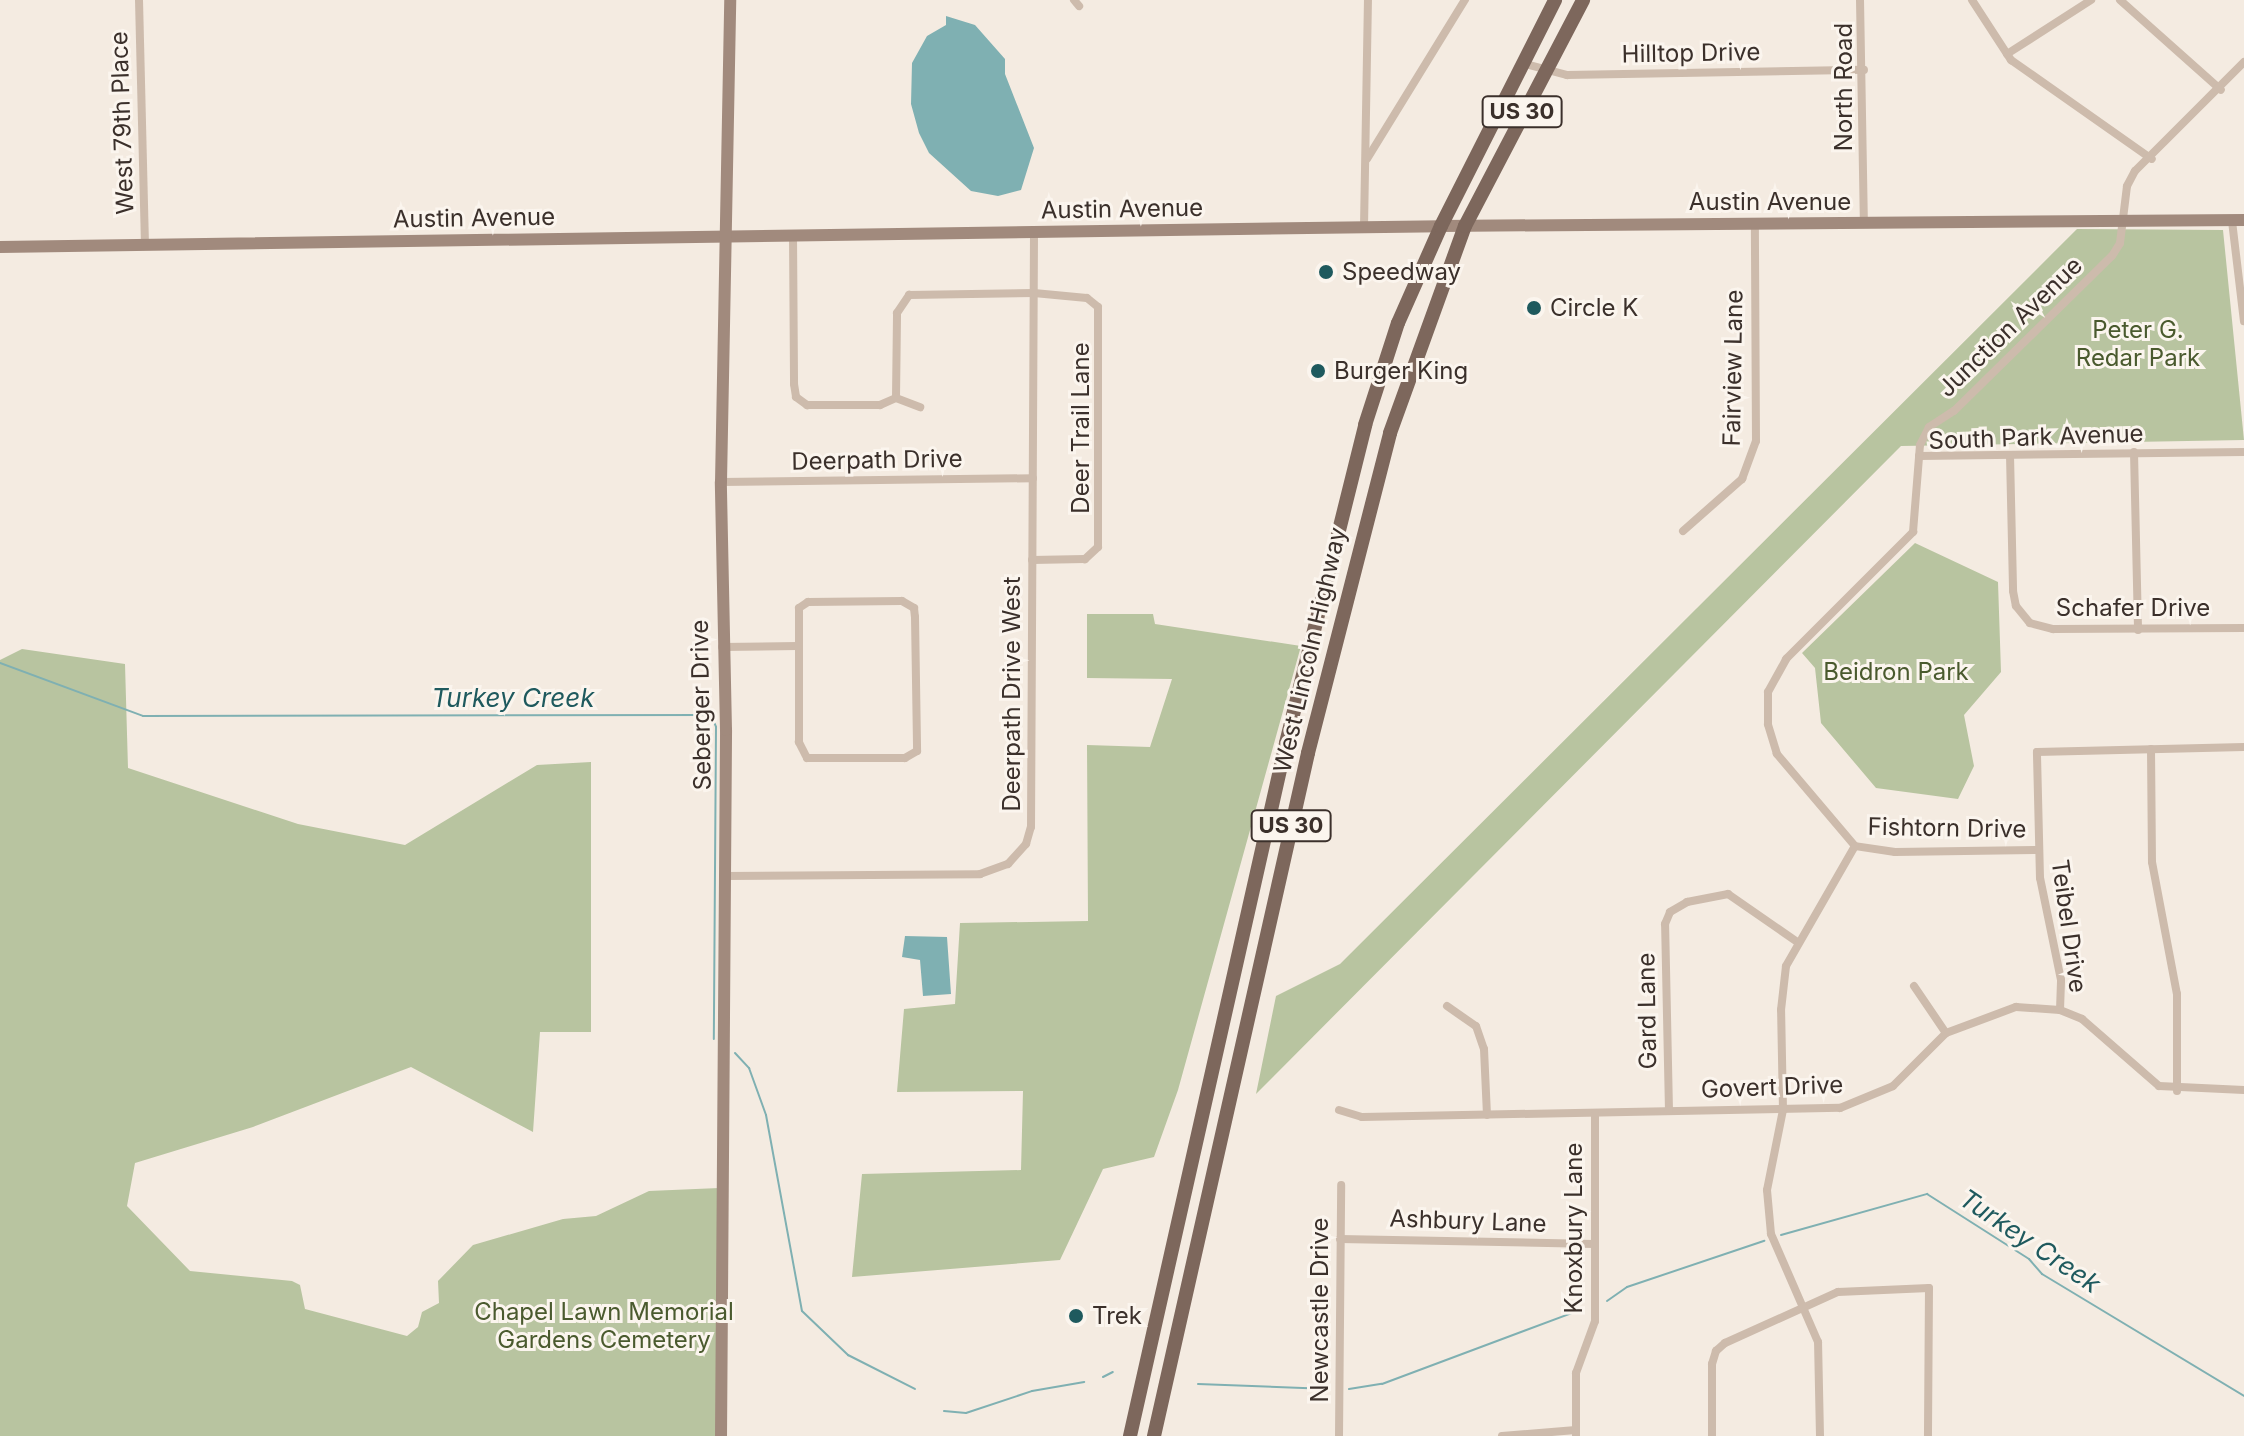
<!DOCTYPE html>
<html>
<head>
<meta charset="utf-8">
<style>
  body { margin:0 }
  #map { position:relative; width:2244px; height:1436px; overflow:hidden; background:#f4ebe1; font-family:Inter,sans-serif }
  div>[style] { position:absolute }
  [style*='--x'] { left:calc(var(--x)*1px); top:calc(var(--y)*1px); width:calc(var(--w)*1px); rotate:calc(var(--a)*1deg) }
  .green>* { inset:0; background:#b8c4a0 }
  .water>* { inset:0; background:#7fb0b2 }
  .stream>* { height:2px; margin:-1px; padding:0 1px; transform-origin:1px; border-radius:1px; background:#7fb0b2 }
  .street>* { height:8px; margin:-4px; padding:0 4px; transform-origin:4px; border-radius:4px; background:#cdbbac }
  .secondary>* { height:12px; margin:-6px; padding:0 6px; transform-origin:6px; border-radius:6px; background:#a18a7d }
  .primary>* { height:14px; margin:-7px; padding:0 7px; transform-origin:7px; border-radius:7px; background:#7d675c }
  .dots>* { width:22px; height:22px; translate:-50% -50%; box-sizing:border-box; border:4px solid #fbf5ee; border-radius:50% }
  span { translate:-50% -50%; white-space:nowrap; text-align:center; line-height:1.15; -webkit-text-stroke:6px #fbf5ee; paint-order:stroke }
  .shield-label span { padding:2px 6px; background:#fbf5ee; border:2px solid; border-radius:6px; -webkit-text-stroke-width:0 }
  .shield-label { font-size:22px; color:#3b302b; font-weight:700 }
  .street-label { font-size:24px; color:#3b302b }
  .poi-label { font-size:24px; color:#3b302b }
  .left { translate:0 -50%; text-align:left }
  .park-label { font-size:24px; color:#4a5a2e }
  .water-label { font-size:26px; color:#1f5a5e; font-style:italic }
</style>
</head>
<body>
<div id="map">
  <div class="green">
    <div style="clip-path:polygon(2077px 229px,2223px 230px,2244px 440px,1901px 446px,1256px 1094px,1276px 996px,1340px 964px)"></div>
    <div style="clip-path:polygon(1915px 543px,1998px 582px,2001px 672px,1964px 715px,1974px 766px,1958px 799px,1876px 788px,1821px 723px,1815px 668px,1802px 653px)"></div>
    <div style="clip-path:polygon(1087px 614px,1153px 614px,1155px 624px,1301px 646px,1178px 1090px,1154px 1157px,1103px 1169px,1060px 1260px,852px 1277px,862px 1174px,1021px 1170px,1023px 1091px,897px 1092px,904px 1009px,955px 1004px,960px 923px,1088px 921px,1087px 745px,1150px 747px,1172px 679px,1087px 678px)"></div>
    <div style="clip-path:polygon(22px 649px,125px 664px,128px 768px,298px 824px,405px 845px,537px 765px,591px 762px,591px 1032px,540px 1032px,533px 1132px,411px 1067px,253px 1127px,135px 1163px,127px 1206px,190px 1271px,292px 1281px,300px 1285px,305px 1309px,407px 1336px,418px 1327px,422px 1312px,439px 1303px,438px 1281px,473px 1245px,563px 1219px,596px 1216px,649px 1191px,719px 1188px,717px 1436px,0 1436px,0 660px)"></div>
  </div>
  <div class="water">
    <div style="clip-path:polygon(946px 16px,975px 25px,1005px 59px,1005px 74px,1034px 148px,1021px 190px,998px 196px,971px 191px,929px 153px,919px 133px,911px 104px,912px 63px,927px 36px,946px 25px)"></div>
    <div style="clip-path:polygon(905px 936px,947px 937px,951px 994px,923px 996px,920px 960px,902px 957px)"></div>
  </div>
  <div class="stream">
    <div style="--x:0;--y:663;--w:153;--a:20.3"></div>
    <div style="--x:143;--y:716;--w:568;--a:-0.1"></div>
    <div style="--x:711;--y:715;--w:13;--a:67"></div>
    <div style="--x:716;--y:727;--w:312;--a:90.4"></div>
    <div style="--x:735;--y:1053;--w:21;--a:47"></div>
    <div style="--x:749;--y:1068;--w:50;--a:70.1"></div>
    <div style="--x:766;--y:1115;--w:199;--a:79.6"></div>
    <div style="--x:802;--y:1311;--w:64;--a:43.7"></div>
    <div style="--x:848;--y:1355;--w:75;--a:26.9"></div>
    <div style="--x:1781;--y:1235;--w:152;--a:-15.7"></div>
    <div style="--x:1927;--y:1194;--w:121;--a:32.5"></div>
    <div style="--x:2029;--y:1259;--w:20;--a:49"></div>
    <div style="--x:2042;--y:1274;--w:236;--a:31.1"></div>
    <div style="--x:1607;--y:1301;--w:24;--a:-35"></div>
    <div style="--x:1627;--y:1287;--w:145;--a:-18.6"></div>
    <div style="--x:1103;--y:1377;--w:11;--a:-27"></div>
    <div style="--x:1198;--y:1384;--w:131;--a:2.2"></div>
    <div style="--x:1349;--y:1389;--w:33;--a:-9"></div>
    <div style="--x:1382;--y:1384;--w:211;--a:-20.5"></div>
    <div style="--x:944;--y:1411;--w:22;--a:5"></div>
    <div style="--x:966;--y:1413;--w:70;--a:-18.4"></div>
    <div style="--x:1032;--y:1391;--w:53;--a:-9.8"></div>
  </div>
  <div class="street">
    <div style="--x:139;--y:0;--w:245;--a:88.6"></div>
    <div style="--x:1074;--y:0;--w:8;--a:50"></div>
    <div style="--x:1860;--y:0;--w:223;--a:89"></div>
    <div style="--x:1972;--y:0;--w:72;--a:57"></div>
    <div style="--x:2011;--y:60;--w:172;--a:35.1"></div>
    <div style="--x:2120;--y:0;--w:135;--a:41.7"></div>
    <div style="--x:2007;--y:54;--w:100;--a:-32.7"></div>
    <div style="--x:1522;--y:63;--w:47;--a:14.9"></div>
    <div style="--x:1567;--y:75;--w:297;--a:-1"></div>
    <div style="--x:1367;--y:159;--w:187;--a:-58.4"></div>
    <div style="--x:2232;--y:221;--w:101;--a:83.2"></div>
    <div style="--x:1364;--y:227;--w:227;--a:-89"></div>
    <div style="--x:793;--y:235;--w:149;--a:89.6"></div>
    <div style="--x:794;--y:384;--w:13;--a:81"></div>
    <div style="--x:796;--y:397;--w:14;--a:36"></div>
    <div style="--x:807;--y:405;--w:73;--a:0"></div>
    <div style="--x:880;--y:405;--w:17;--a:-24"></div>
    <div style="--x:896;--y:398;--w:85;--a:-89.3"></div>
    <div style="--x:897;--y:313;--w:22;--a:-56"></div>
    <div style="--x:909;--y:295;--w:125;--a:-0.9"></div>
    <div style="--x:1034;--y:293;--w:53;--a:5.4"></div>
    <div style="--x:1087;--y:298;--w:14;--a:39"></div>
    <div style="--x:1098;--y:307;--w:240;--a:90"></div>
    <div style="--x:1098;--y:547;--w:18;--a:137"></div>
    <div style="--x:1085;--y:559;--w:53;--a:178.9"></div>
    <div style="--x:896;--y:398;--w:26;--a:21"></div>
    <div style="--x:2134;--y:452;--w:178;--a:88.7"></div>
    <div style="--x:2010;--y:455;--w:136;--a:88.7"></div>
    <div style="--x:2013;--y:591;--w:15;--a:79"></div>
    <div style="--x:2016;--y:606;--w:22;--a:51"></div>
    <div style="--x:2030;--y:623;--w:24;--a:15"></div>
    <div style="--x:2053;--y:629;--w:191;--a:-0.3"></div>
    <div style="--x:1919;--y:456;--w:325;--a:-0.7"></div>
    <div style="--x:721;--y:482;--w:312;--a:-0.7"></div>
    <div style="--x:1683;--y:531;--w:79;--a:-41.4"></div>
    <div style="--x:1742;--y:479;--w:40;--a:-69.8"></div>
    <div style="--x:1756;--y:441;--w:217;--a:-90.3"></div>
    <div style="--x:902;--y:601;--w:14;--a:30"></div>
    <div style="--x:914;--y:608;--w:9;--a:84"></div>
    <div style="--x:915;--y:617;--w:134;--a:89.1"></div>
    <div style="--x:917;--y:751;--w:14;--a:150"></div>
    <div style="--x:905;--y:758;--w:98;--a:180"></div>
    <div style="--x:807;--y:758;--w:18;--a:-117"></div>
    <div style="--x:799;--y:742;--w:134;--a:-90"></div>
    <div style="--x:799;--y:608;--w:11;--a:-34"></div>
    <div style="--x:808;--y:602;--w:94;--a:-0.6"></div>
    <div style="--x:722;--y:647;--w:76;--a:-0.8"></div>
    <div style="--x:2151;--y:749;--w:113;--a:89.5"></div>
    <div style="--x:2152;--y:862;--w:134;--a:79.3"></div>
    <div style="--x:2177;--y:994;--w:97;--a:90"></div>
    <div style="--x:2039;--y:850;--w:144;--a:179.2"></div>
    <div style="--x:1895;--y:852;--w:40;--a:-171.5"></div>
    <div style="--x:1855;--y:846;--w:121;--a:-130.3"></div>
    <div style="--x:1777;--y:754;--w:31;--a:-107"></div>
    <div style="--x:1768;--y:724;--w:32;--a:-90"></div>
    <div style="--x:1768;--y:692;--w:38;--a:-61"></div>
    <div style="--x:1786;--y:659;--w:180;--a:-45"></div>
    <div style="--x:1913;--y:532;--w:87;--a:-85.4"></div>
    <div style="--x:1920;--y:445;--w:20;--a:-63"></div>
    <div style="--x:1929;--y:427;--w:30;--a:-33"></div>
    <div style="--x:1954;--y:411;--w:221;--a:-44.5"></div>
    <div style="--x:2112;--y:256;--w:15;--a:-58"></div>
    <div style="--x:2120;--y:243;--w:57;--a:-83"></div>
    <div style="--x:2127;--y:186;--w:17;--a:-62"></div>
    <div style="--x:2135;--y:171;--w:154;--a:-45"></div>
    <div style="--x:725;--y:876;--w:255;--a:-0.4"></div>
    <div style="--x:980;--y:874;--w:30;--a:-20"></div>
    <div style="--x:1008;--y:864;--w:27;--a:-48"></div>
    <div style="--x:1026;--y:844;--w:18;--a:-74"></div>
    <div style="--x:1031;--y:827;--w:595;--a:-89.71"></div>
    <div style="--x:1914;--y:986;--w:57;--a:55.8"></div>
    <div style="--x:1447;--y:1006;--w:35;--a:35"></div>
    <div style="--x:1476;--y:1026;--w:24;--a:71"></div>
    <div style="--x:1484;--y:1049;--w:66;--a:87.4"></div>
    <div style="--x:2060;--y:1010;--w:30;--a:-88"></div>
    <div style="--x:2061;--y:980;--w:104;--a:-101.6"></div>
    <div style="--x:2040;--y:878;--w:126;--a:-91.4"></div>
    <div style="--x:2037;--y:752;--w:207;--a:-1.4"></div>
    <div style="--x:1339;--y:1110;--w:24;--a:17"></div>
    <div style="--x:1362;--y:1117;--w:478;--a:-1.1"></div>
    <div style="--x:1840;--y:1108;--w:57;--a:-22.5"></div>
    <div style="--x:1893;--y:1086;--w:75;--a:-45"></div>
    <div style="--x:1946;--y:1033;--w:75;--a:-20.4"></div>
    <div style="--x:2016;--y:1007;--w:44;--a:3.9"></div>
    <div style="--x:2060;--y:1010;--w:24;--a:22"></div>
    <div style="--x:2082;--y:1019;--w:102;--a:41"></div>
    <div style="--x:2159;--y:1086;--w:85;--a:2.7"></div>
    <div style="--x:1669;--y:1111;--w:187;--a:-91.2"></div>
    <div style="--x:1665;--y:924;--w:13;--a:-67"></div>
    <div style="--x:1670;--y:912;--w:20;--a:-30"></div>
    <div style="--x:1687;--y:902;--w:42;--a:-11"></div>
    <div style="--x:1728;--y:894;--w:83;--a:34.7"></div>
    <div style="--x:1340;--y:1239;--w:254;--a:1.1"></div>
    <div style="--x:1339;--y:1436;--w:251;--a:-89.5"></div>
    <div style="--x:1502;--y:1436;--w:74;--a:-4.6"></div>
    <div style="--x:1576;--y:1436;--w:63;--a:-90"></div>
    <div style="--x:1576;--y:1373;--w:55;--a:-69.9"></div>
    <div style="--x:1595;--y:1321;--w:208;--a:-90"></div>
    <div style="--x:1712;--y:1436;--w:72;--a:-90"></div>
    <div style="--x:1712;--y:1364;--w:14;--a:-73"></div>
    <div style="--x:1716;--y:1351;--w:12;--a:-42"></div>
    <div style="--x:1725;--y:1343;--w:124;--a:-24.3"></div>
    <div style="--x:1838;--y:1292;--w:91;--a:-2.5"></div>
    <div style="--x:1929;--y:1288;--w:148;--a:90.4"></div>
    <div style="--x:1820;--y:1436;--w:94;--a:-91.2"></div>
    <div style="--x:1818;--y:1342;--w:118;--a:-113.5"></div>
    <div style="--x:1771;--y:1234;--w:44;--a:-95.2"></div>
    <div style="--x:1767;--y:1190;--w:82;--a:-78.7"></div>
    <div style="--x:1783;--y:1110;--w:100;--a:-91.1"></div>
    <div style="--x:1781;--y:1010;--w:44;--a:-83.5"></div>
    <div style="--x:1786;--y:966;--w:138;--a:-60.1"></div>
  </div>
  <div class="secondary">
    <div style="--x:0;--y:247;--w:1441;--a:-0.83"></div>
    <div style="--x:1441;--y:226;--w:803;--a:-0.43"></div>
    <div style="--x:721;--y:1436;--w:706;--a:-89.59"></div>
    <div style="--x:726;--y:730;--w:248;--a:-91.2"></div>
    <div style="--x:721;--y:482;--w:482;--a:-88.9"></div>
  </div>
  <div class="primary">
    <div style="--x:1130;--y:1436;--w:710;--a:-77.31"></div>
    <div style="--x:1286;--y:743;--w:328;--a:-76"></div>
    <div style="--x:1365;--y:425;--w:107;--a:-72.1"></div>
    <div style="--x:1398;--y:323;--w:106;--a:-66.1"></div>
    <div style="--x:1441;--y:226;--w:253;--a:-63.2"></div>
    <div style="--x:1154;--y:1436;--w:700;--a:-77.29"></div>
    <div style="--x:1308;--y:753;--w:330;--a:-75.6"></div>
    <div style="--x:1390;--y:433;--w:220;--a:-70.1"></div>
    <div style="--x:1465;--y:226;--w:255;--a:-62.4"></div>
  </div>
  <div class="dots">
    <div style="left:1326px;top:272px;background:#1f5a5e"></div>
    <div style="left:1534px;top:308px;background:#1f5a5e"></div>
    <div style="left:1318px;top:371px;background:#1f5a5e"></div>
    <div style="left:1076px;top:1316px;background:#1f5a5e"></div>
  </div>
  <div class="shield-label">
    <span style="left:1522px;top:112px">US 30</span>
    <span style="left:1291px;top:826px">US 30</span>
  </div>
  <div class="street-label">
    <span style="left:1691px;top:53px;rotate:-1deg">Hilltop Drive</span>
    <span style="left:1844px;top:87px;rotate:-90deg">North Road</span>
    <span style="left:122px;top:123px;rotate:-92deg">West 79th Place</span>
    <span style="left:1770px;top:202px">Austin Avenue</span>
    <span style="left:1122px;top:209px;rotate:-1deg">Austin Avenue</span>
    <span style="left:474px;top:218px;rotate:-1deg">Austin Avenue</span>
    <span style="left:2010px;top:327px;rotate:-44deg">Junction Avenue</span>
    <span style="left:1733px;top:368px;rotate:-89deg">Fairview Lane</span>
    <span style="left:1081px;top:428px;rotate:-90deg">Deer Trail Lane</span>
    <span style="left:2036px;top:437px;rotate:-2deg">South Park Avenue</span>
    <span style="left:877px;top:460px;rotate:-1deg">Deerpath Drive</span>
    <span style="left:2133px;top:608px">Schafer Drive</span>
    <span style="left:1310px;top:650px;rotate:-77deg">West Lincoln Highway</span>
    <span style="left:1012px;top:694px;rotate:-90deg">Deerpath Drive West</span>
    <span style="left:701px;top:705px;rotate:-91deg">Seberger Drive</span>
    <span style="left:1947px;top:828px;rotate:1deg">Fishtorn Drive</span>
    <span style="left:2069px;top:926px;rotate:82deg">Teibel Drive</span>
    <span style="left:1647px;top:1011px;rotate:-91deg">Gard Lane</span>
    <span style="left:1772px;top:1087px;rotate:-2deg">Govert Drive</span>
    <span style="left:1468px;top:1221px;rotate:2deg">Ashbury Lane</span>
    <span style="left:1574px;top:1228px;rotate:-90deg">Knoxbury Lane</span>
    <span style="left:1320px;top:1310px;rotate:-90deg">Newcastle Drive</span>
  </div>
  <div class="poi-label">
    <span class="left" style="left:1342px;top:272px">Speedway</span>
    <span class="left" style="left:1550px;top:308px">Circle K</span>
    <span class="left" style="left:1334px;top:371px">Burger King</span>
    <span class="left" style="left:1092px;top:1316px">Trek</span>
  </div>
  <div class="park-label">
    <span style="left:2138px;top:344px">Peter G.<br>Redar Park</span>
    <span style="left:1896px;top:672px">Beidron Park</span>
    <span style="left:604px;top:1326px">Chapel Lawn Memorial<br>Gardens Cemetery</span>
  </div>
  <div class="water-label">
    <span style="left:513px;top:698px">Turkey Creek</span>
    <span style="left:2030px;top:1241px;rotate:34deg">Turkey Creek</span>
  </div>
</div>
</body>
</html>
